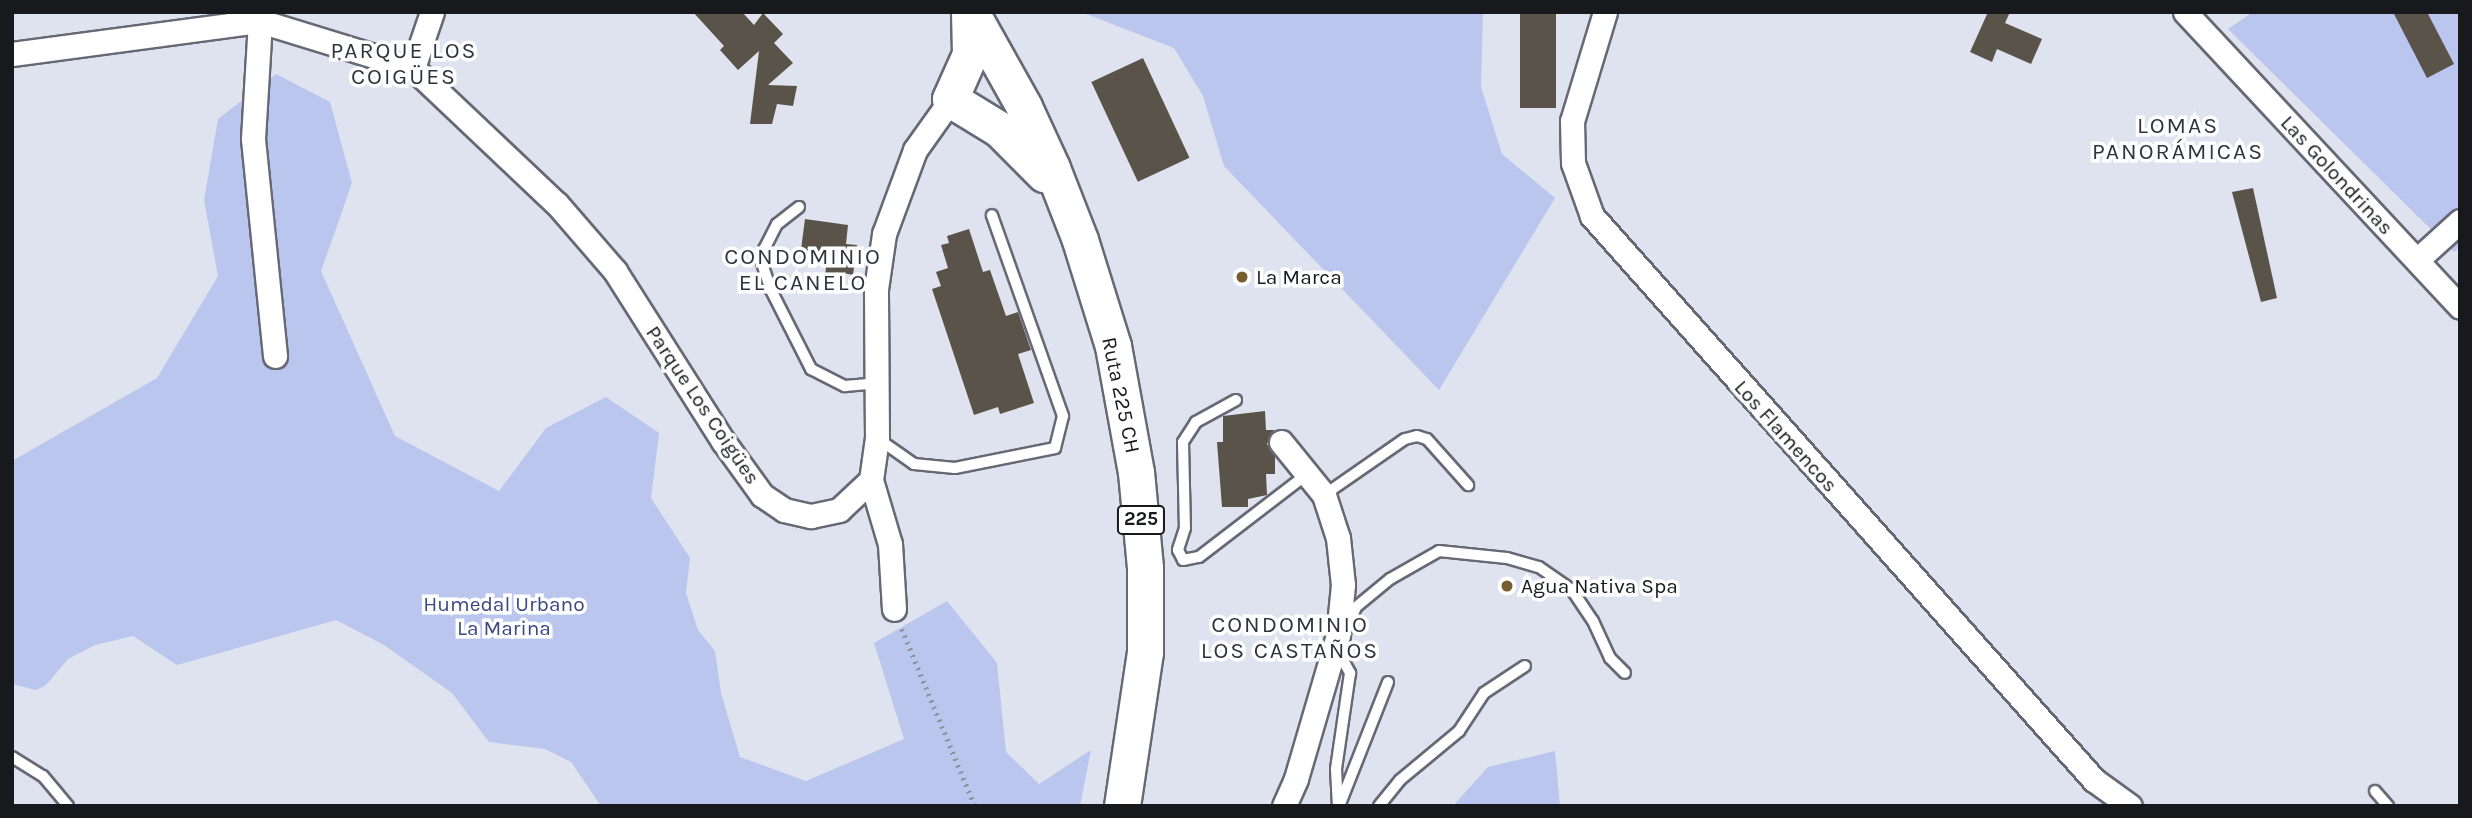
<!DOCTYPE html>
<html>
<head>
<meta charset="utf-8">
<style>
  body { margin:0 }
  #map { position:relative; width:2472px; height:818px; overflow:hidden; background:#dee3ef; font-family:Karla,sans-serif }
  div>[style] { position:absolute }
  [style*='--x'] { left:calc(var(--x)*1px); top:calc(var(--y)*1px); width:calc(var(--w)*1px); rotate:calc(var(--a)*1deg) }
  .green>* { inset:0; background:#bac6ed }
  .building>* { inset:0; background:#5a5349; transform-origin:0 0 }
  .path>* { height:4.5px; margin-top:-2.25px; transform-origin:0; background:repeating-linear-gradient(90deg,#8d9199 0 2px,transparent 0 7px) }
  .roads { filter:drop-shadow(2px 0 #666975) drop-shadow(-2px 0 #666975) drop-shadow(0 2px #666975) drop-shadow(0 -2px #666975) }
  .service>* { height:10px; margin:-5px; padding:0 5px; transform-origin:5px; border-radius:5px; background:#fff }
  .minor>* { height:23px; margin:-11.5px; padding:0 11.5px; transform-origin:11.5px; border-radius:11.5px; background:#fff }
  .primary>* { height:35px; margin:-17.5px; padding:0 17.5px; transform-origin:17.5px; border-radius:17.5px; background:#fff }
  .dots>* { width:19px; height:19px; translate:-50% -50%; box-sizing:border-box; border:4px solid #fff; border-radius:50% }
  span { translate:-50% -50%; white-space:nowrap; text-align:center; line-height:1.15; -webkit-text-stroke:7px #fff; paint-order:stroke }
  .shield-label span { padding:2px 5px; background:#fff; border:2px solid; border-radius:5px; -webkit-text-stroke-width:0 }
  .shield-label { font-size:19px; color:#17191d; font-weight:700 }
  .street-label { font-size:21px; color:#17191d }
  .poi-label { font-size:21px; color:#17191d }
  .left { translate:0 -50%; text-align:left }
  .park-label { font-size:21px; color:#3a4885 }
  .neighbourhood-label { font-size:23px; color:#30333d; letter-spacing:2px }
  .frame { position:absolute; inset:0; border:14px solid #17191d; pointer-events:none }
</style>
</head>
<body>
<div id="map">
  <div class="green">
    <div style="clip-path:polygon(1081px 12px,1483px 12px,1481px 87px,1502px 154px,1555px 198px,1439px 390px,1224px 166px,1203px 96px,1174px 48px)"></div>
    <div style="clip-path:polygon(2253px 12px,2460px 12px,2460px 246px,2454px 252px,2228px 29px)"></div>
    <div style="clip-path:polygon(276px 74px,330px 102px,352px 183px,321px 271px,395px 436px,499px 491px,546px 428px,606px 397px,659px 433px,651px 498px,690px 558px,686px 593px,698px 630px,715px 651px,721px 693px,740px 757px,806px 781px,904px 739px,874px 643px,947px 601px,997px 663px,1006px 752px,1039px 784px,1091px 750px,1080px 806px,601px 806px,571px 762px,545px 749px,489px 742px,452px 693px,384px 645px,336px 620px,177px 665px,133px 636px,95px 645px,68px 659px,46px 685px,36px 690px,12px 684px,12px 461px,157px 378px,218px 276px,204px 200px,218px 119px)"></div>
    <div style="clip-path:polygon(1555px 751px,1560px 806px,1453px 806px,1488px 767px)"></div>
  </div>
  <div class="building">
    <div style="clip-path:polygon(693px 12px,742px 12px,754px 25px,763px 13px,783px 34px,774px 43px,793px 63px,768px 85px,797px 86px,793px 106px,777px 104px,772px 124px,750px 124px,759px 51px,738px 70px,720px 50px,724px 46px)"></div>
    <div style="left:1520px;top:12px;width:36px;height:96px"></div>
    <div style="clip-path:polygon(1988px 12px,2010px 12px,2005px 23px,2042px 39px,2031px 64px,1997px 49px,1992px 62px,1970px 52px)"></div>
    <div style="clip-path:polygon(2393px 12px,2427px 12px,2454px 64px,2427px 78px)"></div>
    <div style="left:1143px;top:58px;width:110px;height:57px;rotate:65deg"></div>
    <div style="clip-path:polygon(2253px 188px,2277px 298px,2261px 302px,2232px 192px)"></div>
    <div style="clip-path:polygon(805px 219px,848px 225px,846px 244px,857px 245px,853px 275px,843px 273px,841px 293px,823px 291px,827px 260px,800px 257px)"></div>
    <div style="clip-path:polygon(969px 229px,983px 272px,990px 270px,1006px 316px,1018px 312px,1031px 350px,1018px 354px,1034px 403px,1000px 414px,998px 407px,974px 415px,932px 289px,941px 286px,936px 272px,948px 268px,941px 245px,949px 243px,947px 236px)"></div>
    <div style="clip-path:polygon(1265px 411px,1266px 430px,1274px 430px,1267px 444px,1275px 456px,1275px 474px,1266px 474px,1267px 495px,1248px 499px,1248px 507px,1222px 507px,1217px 442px,1223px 442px,1223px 416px)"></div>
  </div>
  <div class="path">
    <div style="--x:902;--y:629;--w:191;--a:67.6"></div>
  </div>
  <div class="roads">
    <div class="service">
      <div style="--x:799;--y:207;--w:28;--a:142"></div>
      <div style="--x:777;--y:224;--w:28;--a:117"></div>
      <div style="--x:764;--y:249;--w:14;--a:98"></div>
      <div style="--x:762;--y:263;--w:28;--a:72"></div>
      <div style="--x:771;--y:290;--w:89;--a:63.1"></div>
      <div style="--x:811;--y:369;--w:38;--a:27"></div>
      <div style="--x:845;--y:386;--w:32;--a:-5"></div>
      <div style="--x:1236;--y:400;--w:46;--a:151.2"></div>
      <div style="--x:1196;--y:422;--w:24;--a:123"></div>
      <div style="--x:1183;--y:442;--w:86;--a:88.7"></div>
      <div style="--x:1185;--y:528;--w:23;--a:108"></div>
      <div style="--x:1178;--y:550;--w:11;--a:63"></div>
      <div style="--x:1183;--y:560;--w:16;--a:-11"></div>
      <div style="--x:1199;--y:557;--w:136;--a:-37.5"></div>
      <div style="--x:877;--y:438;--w:45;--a:35.1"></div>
      <div style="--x:914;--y:464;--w:41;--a:5.6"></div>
      <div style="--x:955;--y:468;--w:102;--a:-11.3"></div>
      <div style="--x:1055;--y:448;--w:33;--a:-76"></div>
      <div style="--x:1063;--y:416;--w:213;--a:-109.5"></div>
      <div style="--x:1324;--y:495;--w:98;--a:-34.7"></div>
      <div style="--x:1405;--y:439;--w:12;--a:-14"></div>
      <div style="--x:1417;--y:436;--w:10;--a:17"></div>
      <div style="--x:1427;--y:439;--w:62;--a:48.3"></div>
      <div style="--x:1345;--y:631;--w:26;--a:-65"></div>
      <div style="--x:1356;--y:607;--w:44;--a:-39.5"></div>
      <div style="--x:1390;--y:579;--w:56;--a:-29.7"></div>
      <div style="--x:1439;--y:551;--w:68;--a:5.9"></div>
      <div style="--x:1507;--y:558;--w:33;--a:16"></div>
      <div style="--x:1539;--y:567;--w:40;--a:34.9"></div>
      <div style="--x:1572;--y:590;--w:37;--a:56"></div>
      <div style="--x:1593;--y:621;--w:41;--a:65.3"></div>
      <div style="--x:1610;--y:658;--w:21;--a:45"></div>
      <div style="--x:1331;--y:658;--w:14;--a:17"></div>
      <div style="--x:1344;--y:662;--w:13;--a:61"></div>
      <div style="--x:1350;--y:673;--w:97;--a:98.3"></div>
      <div style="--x:1336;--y:769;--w:37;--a:87"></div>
      <div style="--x:12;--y:757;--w:36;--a:32"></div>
      <div style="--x:43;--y:776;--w:39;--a:50"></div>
      <div style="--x:2375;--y:791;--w:20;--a:49"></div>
      <div style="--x:1340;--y:804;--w:131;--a:-68.5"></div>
      <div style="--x:1379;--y:806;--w:33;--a:-51"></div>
      <div style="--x:1400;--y:780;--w:77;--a:-39.7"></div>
      <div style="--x:1459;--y:731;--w:45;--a:-56.7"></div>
      <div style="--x:1484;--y:693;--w:49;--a:-33.4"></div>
    </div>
    <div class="minor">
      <div style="--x:1605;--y:12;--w:114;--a:106.8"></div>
      <div style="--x:1572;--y:121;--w:42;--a:88.6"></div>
      <div style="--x:1573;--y:163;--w:56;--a:70.3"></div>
      <div style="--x:1592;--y:216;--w:755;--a:48.33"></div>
      <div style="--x:2094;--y:780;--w:44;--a:35.8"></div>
      <div style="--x:2185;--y:12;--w:403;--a:47"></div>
      <div style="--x:260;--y:21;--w:118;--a:93.4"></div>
      <div style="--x:253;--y:139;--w:218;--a:84.2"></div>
      <div style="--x:12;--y:54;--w:250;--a:-7.6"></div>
      <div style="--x:260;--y:21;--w:160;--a:17.1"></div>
      <div style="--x:413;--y:68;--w:198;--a:43.4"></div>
      <div style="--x:557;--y:204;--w:89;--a:49.1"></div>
      <div style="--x:615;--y:271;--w:201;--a:57.6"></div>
      <div style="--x:723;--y:441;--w:67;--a:54.2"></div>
      <div style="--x:762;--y:495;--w:27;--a:34"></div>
      <div style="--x:784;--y:510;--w:28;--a:13"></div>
      <div style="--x:811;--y:516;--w:29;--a:-12"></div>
      <div style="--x:839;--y:510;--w:44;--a:-43.2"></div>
      <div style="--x:871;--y:480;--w:42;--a:-81.9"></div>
      <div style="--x:877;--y:438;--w:149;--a:-90.4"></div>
      <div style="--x:876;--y:289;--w:56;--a:-81.7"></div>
      <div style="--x:884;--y:234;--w:90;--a:-69.7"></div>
      <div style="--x:915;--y:150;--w:76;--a:-54.6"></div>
      <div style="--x:413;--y:68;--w:59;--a:-71.3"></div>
      <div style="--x:2417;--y:260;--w:58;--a:-42.2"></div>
      <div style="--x:1281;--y:442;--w:68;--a:50.9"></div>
      <div style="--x:1324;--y:495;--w:45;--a:72"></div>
      <div style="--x:1338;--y:538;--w:47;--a:83.9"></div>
      <div style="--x:1343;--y:585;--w:50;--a:95.7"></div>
      <div style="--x:1338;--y:635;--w:150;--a:106.3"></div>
      <div style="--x:1296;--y:779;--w:30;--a:114"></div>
      <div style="--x:871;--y:480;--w:67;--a:73.5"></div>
      <div style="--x:890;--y:544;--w:65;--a:86.5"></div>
    </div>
    <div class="primary">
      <div style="--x:969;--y:12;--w:42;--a:88.6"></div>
      <div style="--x:970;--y:54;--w:49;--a:114"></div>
      <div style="--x:950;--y:99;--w:57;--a:31.5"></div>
      <div style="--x:999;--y:129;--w:64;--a:45"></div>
      <div style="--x:971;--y:12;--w:109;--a:60.8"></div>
      <div style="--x:1024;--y:107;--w:67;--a:65.3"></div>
      <div style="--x:1052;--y:168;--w:77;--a:68.7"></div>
      <div style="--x:1080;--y:240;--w:111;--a:72.7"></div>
      <div style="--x:1113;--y:346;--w:128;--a:79.7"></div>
      <div style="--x:1136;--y:472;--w:96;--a:84.6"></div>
      <div style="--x:1145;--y:568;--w:84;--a:90"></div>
      <div style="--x:1145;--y:652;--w:156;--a:98.5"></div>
    </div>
  </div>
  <div class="dots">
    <div style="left:1242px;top:277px;background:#775c2e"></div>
    <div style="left:1507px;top:586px;background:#775c2e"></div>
  </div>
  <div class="shield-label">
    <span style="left:1141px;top:520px">225</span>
  </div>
  <div class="street-label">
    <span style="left:2337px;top:175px;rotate:47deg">Las Golondrinas</span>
    <span style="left:1121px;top:395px;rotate:78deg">Ruta 225 CH</span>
    <span style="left:703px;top:405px;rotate:56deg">Parque Los Coigües</span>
    <span style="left:1786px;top:436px;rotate:48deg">Los Flamencos</span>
  </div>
  <div class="poi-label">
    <span class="left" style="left:1256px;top:277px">La Marca</span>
    <span class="left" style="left:1521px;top:586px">Agua Nativa Spa</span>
  </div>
  <div class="park-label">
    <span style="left:504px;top:616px">Humedal Urbano<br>La Marina</span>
  </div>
  <div class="neighbourhood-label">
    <span style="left:404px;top:64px">PARQUE LOS<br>COIGÜES</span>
    <span style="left:2178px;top:139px">LOMAS<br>PANORÁMICAS</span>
    <span style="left:803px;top:270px">CONDOMINIO<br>EL CANELO</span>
    <span style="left:1290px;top:638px">CONDOMINIO<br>LOS CASTAÑOS</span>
  </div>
  <div class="frame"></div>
</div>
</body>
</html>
